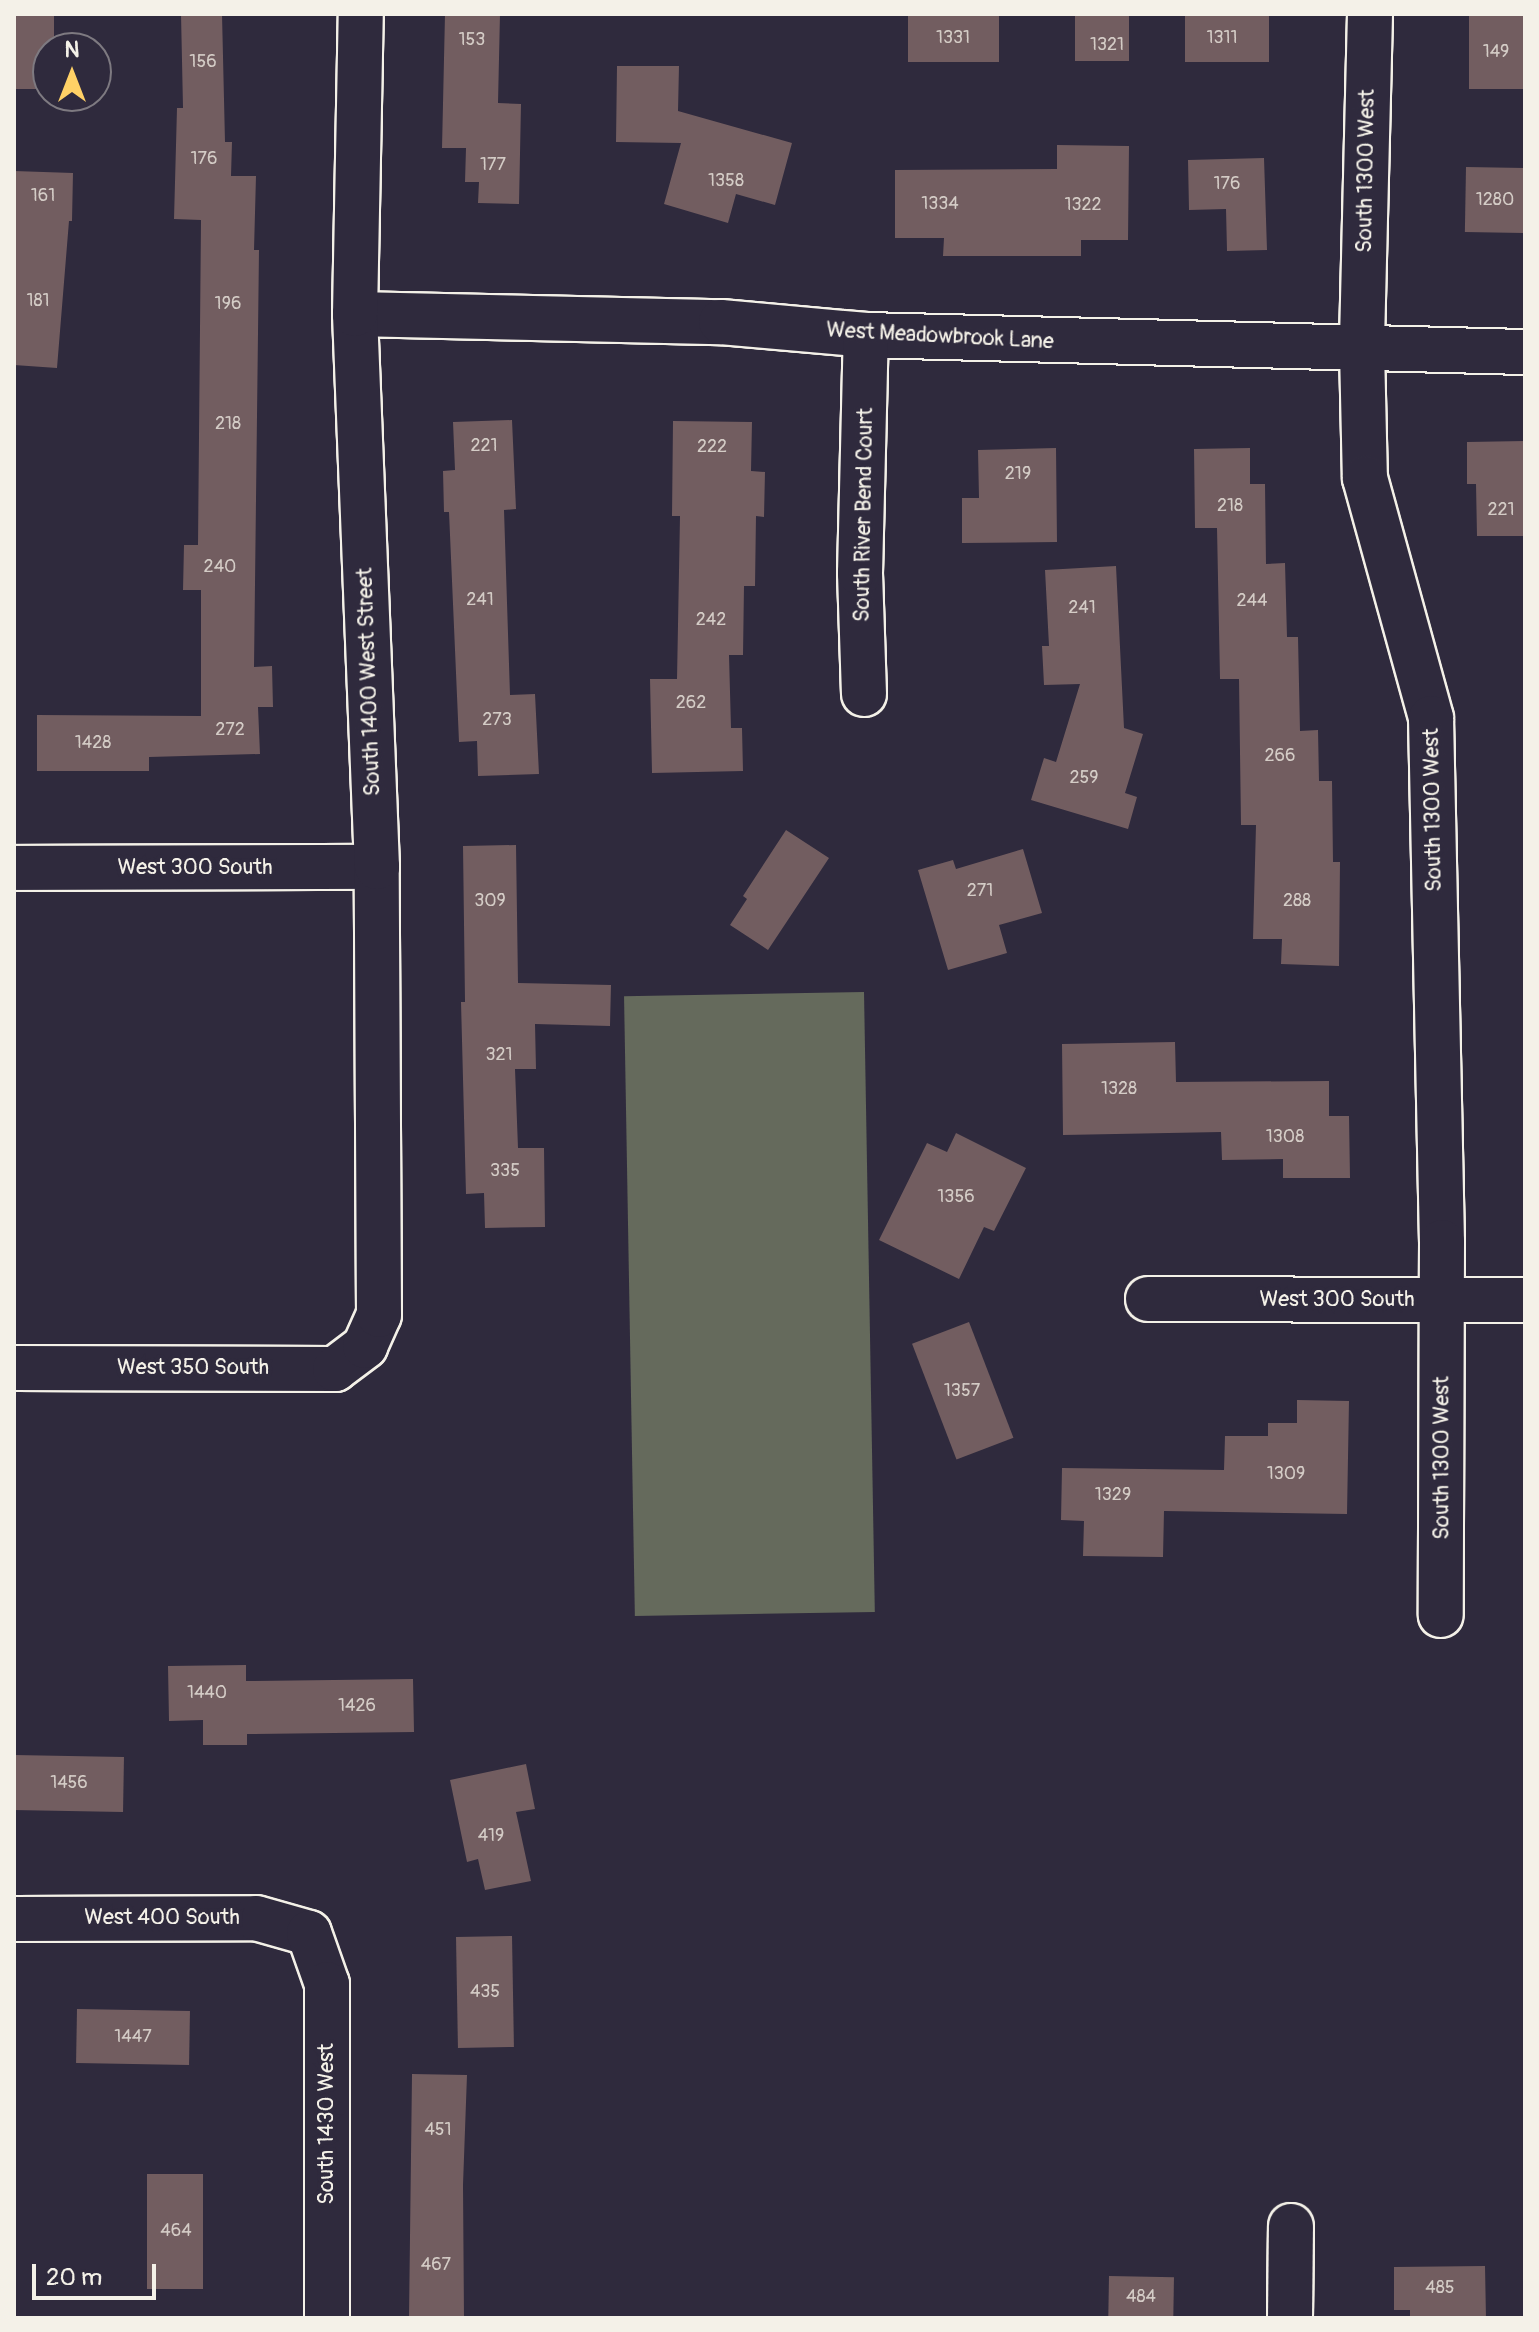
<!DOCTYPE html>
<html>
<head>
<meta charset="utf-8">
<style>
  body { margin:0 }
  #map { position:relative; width:1539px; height:2332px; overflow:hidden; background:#2f2a3d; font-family:Pangolin,sans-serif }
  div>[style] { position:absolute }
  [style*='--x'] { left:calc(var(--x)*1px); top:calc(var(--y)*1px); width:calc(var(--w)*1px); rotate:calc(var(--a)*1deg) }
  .green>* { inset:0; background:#656a5c; transform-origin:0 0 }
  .building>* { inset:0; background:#725d60; transform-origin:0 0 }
  .roads { filter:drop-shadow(2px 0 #f4f1e8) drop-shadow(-2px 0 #f4f1e8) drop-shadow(0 2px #f4f1e8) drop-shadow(0 -2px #f4f1e8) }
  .street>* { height:44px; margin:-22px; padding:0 22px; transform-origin:22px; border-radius:22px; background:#2f2a3d }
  span { translate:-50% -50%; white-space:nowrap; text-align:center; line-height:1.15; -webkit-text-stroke:8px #2f2a3d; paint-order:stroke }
  .number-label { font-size:18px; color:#d4ccc6 }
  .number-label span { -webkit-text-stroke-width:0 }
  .street-label { font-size:22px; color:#f4f1e8 }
  .frame { position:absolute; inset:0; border:16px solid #f4f1e8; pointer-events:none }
  .north { position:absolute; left:32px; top:32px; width:80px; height:80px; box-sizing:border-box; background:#2f2a3d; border:2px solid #7e7a81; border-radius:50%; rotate:0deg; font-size:22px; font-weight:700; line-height:32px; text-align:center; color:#f4f1e8 }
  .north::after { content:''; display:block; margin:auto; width:28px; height:36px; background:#ffd166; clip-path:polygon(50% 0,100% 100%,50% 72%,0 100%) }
  .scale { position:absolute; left:32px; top:2264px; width:124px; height:36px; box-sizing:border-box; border:4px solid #f4f1e8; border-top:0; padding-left:10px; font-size:24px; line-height:28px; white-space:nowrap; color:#f4f1e8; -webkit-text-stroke:6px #2f2a3d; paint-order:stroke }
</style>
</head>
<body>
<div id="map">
  <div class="green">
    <div style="left:864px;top:992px;width:620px;height:240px;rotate:89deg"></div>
  </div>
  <div class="building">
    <div style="clip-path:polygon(14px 14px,54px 14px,54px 48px,48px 48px,48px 89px,14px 89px)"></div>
    <div style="clip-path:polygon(181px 14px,222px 14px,225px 142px,232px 142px,231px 176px,256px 176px,254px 250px,259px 250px,254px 667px,272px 666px,273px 707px,258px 707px,260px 754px,149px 757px,149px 771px,37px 771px,37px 715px,201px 716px,201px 590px,183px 590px,184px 545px,198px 545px,201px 220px,174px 219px,177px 108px,183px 108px)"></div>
    <div style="clip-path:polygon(445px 14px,500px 14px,498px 103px,521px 104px,519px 204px,478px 203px,479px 182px,465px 182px,466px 148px,442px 148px)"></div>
    <div style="left:908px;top:14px;width:91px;height:48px"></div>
    <div style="left:1075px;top:14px;width:54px;height:47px"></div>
    <div style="left:1185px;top:14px;width:84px;height:48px"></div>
    <div style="left:1469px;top:14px;width:56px;height:75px"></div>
    <div style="clip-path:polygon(617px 66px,679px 66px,678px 111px,792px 143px,775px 205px,736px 194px,728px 223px,664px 204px,681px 143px,616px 142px)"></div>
    <div style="clip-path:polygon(1057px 145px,1129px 146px,1128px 240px,1081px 240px,1081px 256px,943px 256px,944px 238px,895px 238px,895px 170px,1057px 169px)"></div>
    <div style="clip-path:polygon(1264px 158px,1267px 250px,1227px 251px,1226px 209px,1189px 210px,1188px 160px)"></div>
    <div style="left:1466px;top:167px;width:59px;height:65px;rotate:1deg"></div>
    <div style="clip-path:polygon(14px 171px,73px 173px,72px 221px,69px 221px,57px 368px,14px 365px)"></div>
    <div style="clip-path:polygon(512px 420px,516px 509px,504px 510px,510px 695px,535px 694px,539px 774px,478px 776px,477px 741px,459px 742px,449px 512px,444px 512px,443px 471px,455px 470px,453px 422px)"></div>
    <div style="clip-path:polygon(673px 421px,752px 422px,751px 471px,765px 472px,764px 517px,756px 516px,755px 586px,744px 586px,743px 655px,729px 655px,731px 728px,742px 728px,743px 771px,652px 773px,650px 679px,677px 679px,680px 516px,672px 516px)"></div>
    <div style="clip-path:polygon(1525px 441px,1525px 536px,1477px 536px,1476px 484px,1467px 484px,1467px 442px)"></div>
    <div style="clip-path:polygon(1056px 448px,1057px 542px,962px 543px,962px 498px,979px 498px,978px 450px)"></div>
    <div style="clip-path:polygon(1250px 448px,1250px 484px,1265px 484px,1266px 564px,1285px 563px,1287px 637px,1298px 637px,1300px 731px,1318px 730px,1319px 781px,1332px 781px,1333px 862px,1340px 862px,1339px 966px,1281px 964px,1282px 939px,1253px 939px,1256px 825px,1241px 825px,1239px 679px,1220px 679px,1217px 528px,1195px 528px,1194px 449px)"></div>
    <div style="clip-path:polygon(1116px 566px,1124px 728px,1143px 734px,1125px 793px,1137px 797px,1128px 829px,1031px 800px,1044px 758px,1056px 762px,1080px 684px,1044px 685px,1042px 646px,1049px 646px,1045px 570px)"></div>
    <div style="clip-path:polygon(786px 830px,829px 858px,768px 950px,730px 925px,747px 899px,743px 896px)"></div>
    <div style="clip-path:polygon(516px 845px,518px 983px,611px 985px,610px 1026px,535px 1024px,536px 1069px,515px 1069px,518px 1148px,544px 1148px,545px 1227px,485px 1228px,484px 1193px,466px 1194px,461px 1002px,465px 1002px,463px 846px)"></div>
    <div style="clip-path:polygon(1023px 849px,1042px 913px,999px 925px,1007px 953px,948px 970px,918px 870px,953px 860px,956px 869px)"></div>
    <div style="clip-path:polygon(1175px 1042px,1176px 1082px,1329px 1081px,1329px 1116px,1349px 1116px,1350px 1178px,1283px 1178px,1283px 1159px,1222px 1160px,1221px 1132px,1063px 1135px,1062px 1044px)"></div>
    <div style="clip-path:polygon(956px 1133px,1026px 1168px,994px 1231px,984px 1227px,959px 1279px,879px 1240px,927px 1143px,947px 1152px)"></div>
    <div style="left:969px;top:1322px;width:124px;height:61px;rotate:69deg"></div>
    <div style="clip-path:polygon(1297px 1400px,1349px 1401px,1347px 1514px,1164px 1511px,1163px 1557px,1083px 1556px,1084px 1521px,1061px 1520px,1062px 1468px,1224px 1470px,1225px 1436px,1268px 1436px,1268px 1423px,1297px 1423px)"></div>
    <div style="clip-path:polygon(246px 1665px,246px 1681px,413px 1679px,414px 1732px,247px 1734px,247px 1745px,203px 1745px,203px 1720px,169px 1721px,168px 1666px)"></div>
    <div style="left:14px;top:1755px;width:110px;height:55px;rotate:1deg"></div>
    <div style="clip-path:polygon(526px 1764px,535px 1809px,516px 1812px,531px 1881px,485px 1890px,478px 1859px,467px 1862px,450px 1780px)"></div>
    <div style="left:512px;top:1936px;width:111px;height:56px;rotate:89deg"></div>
    <div style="left:77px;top:2009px;width:113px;height:54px;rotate:1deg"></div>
    <div style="clip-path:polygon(412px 2074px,467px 2075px,463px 2185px,464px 2318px,409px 2318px)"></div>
    <div style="left:147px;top:2174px;width:56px;height:115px"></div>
    <div style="clip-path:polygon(1485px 2266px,1486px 2318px,1410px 2318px,1410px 2310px,1394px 2310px,1394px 2267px)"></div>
    <div style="left:1109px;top:2276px;width:65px;height:42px;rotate:1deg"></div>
  </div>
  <div class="roads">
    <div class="street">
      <div style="--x:1370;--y:14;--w:336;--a:91.4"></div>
      <div style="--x:1362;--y:350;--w:128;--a:88.7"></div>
      <div style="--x:1365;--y:478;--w:249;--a:74.6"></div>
      <div style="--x:1431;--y:718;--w:524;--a:88.8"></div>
      <div style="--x:1442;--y:1242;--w:373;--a:90.2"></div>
      <div style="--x:355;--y:314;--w:366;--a:1.3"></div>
      <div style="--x:721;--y:322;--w:146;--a:5.1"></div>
      <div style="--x:866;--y:335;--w:659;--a:1.48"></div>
      <div style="--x:864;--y:694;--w:121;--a:-91.9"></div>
      <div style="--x:860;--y:573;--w:238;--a:-88.6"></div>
      <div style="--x:14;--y:868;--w:363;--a:-0.2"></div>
      <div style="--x:1148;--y:1299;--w:377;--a:0.2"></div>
      <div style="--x:14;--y:1368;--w:321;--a:0.2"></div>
      <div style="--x:335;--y:1369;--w:38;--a:-37"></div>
      <div style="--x:365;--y:1346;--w:34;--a:-66"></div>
      <div style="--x:379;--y:1315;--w:448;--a:-90.3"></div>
      <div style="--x:377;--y:867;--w:553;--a:-92.28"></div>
      <div style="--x:355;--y:314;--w:300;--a:-88.9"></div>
      <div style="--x:14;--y:1919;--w:242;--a:-0.2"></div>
      <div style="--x:256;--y:1918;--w:55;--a:15.8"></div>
      <div style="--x:309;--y:1933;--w:54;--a:70.6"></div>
      <div style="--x:327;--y:1984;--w:334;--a:90"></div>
      <div style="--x:1290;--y:2318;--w:92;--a:-89.4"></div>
    </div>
  </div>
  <div class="number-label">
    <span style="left:953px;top:38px">1331</span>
    <span style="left:1222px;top:38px">1311</span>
    <span style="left:472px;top:40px">153</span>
    <span style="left:1107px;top:45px">1321</span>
    <span style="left:1496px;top:52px">149</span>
    <span style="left:203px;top:62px">156</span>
    <span style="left:204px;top:159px">176</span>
    <span style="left:493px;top:165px">177</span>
    <span style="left:726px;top:181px">1358</span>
    <span style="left:1227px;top:184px">176</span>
    <span style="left:43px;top:196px">161</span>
    <span style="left:1495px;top:200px">1280</span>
    <span style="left:940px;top:204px">1334</span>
    <span style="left:1083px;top:205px">1322</span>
    <span style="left:38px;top:301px">181</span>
    <span style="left:228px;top:304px">196</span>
    <span style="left:228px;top:424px">218</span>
    <span style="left:484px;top:446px">221</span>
    <span style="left:712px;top:447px">222</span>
    <span style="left:1018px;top:474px">219</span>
    <span style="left:1230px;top:506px">218</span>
    <span style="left:1501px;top:510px">221</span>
    <span style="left:220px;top:567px">240</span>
    <span style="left:480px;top:600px">241</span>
    <span style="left:1252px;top:601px">244</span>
    <span style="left:1082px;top:608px">241</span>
    <span style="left:711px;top:620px">242</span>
    <span style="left:691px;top:703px">262</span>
    <span style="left:497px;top:720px">273</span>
    <span style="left:230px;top:730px">272</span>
    <span style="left:93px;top:743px">1428</span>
    <span style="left:1280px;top:756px">266</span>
    <span style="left:1084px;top:778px">259</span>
    <span style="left:980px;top:891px">271</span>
    <span style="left:490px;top:901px">309</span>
    <span style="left:1297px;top:901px">288</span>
    <span style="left:499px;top:1055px">321</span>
    <span style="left:1119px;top:1089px">1328</span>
    <span style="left:1285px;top:1137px">1308</span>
    <span style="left:505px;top:1171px">335</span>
    <span style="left:956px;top:1197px">1356</span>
    <span style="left:962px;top:1391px">1357</span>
    <span style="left:1286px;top:1474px">1309</span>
    <span style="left:1113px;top:1495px">1329</span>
    <span style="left:207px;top:1693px">1440</span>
    <span style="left:357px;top:1706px">1426</span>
    <span style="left:69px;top:1783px">1456</span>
    <span style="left:491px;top:1836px">419</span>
    <span style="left:485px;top:1992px">435</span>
    <span style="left:133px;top:2037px">1447</span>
    <span style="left:438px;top:2130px">451</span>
    <span style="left:176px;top:2231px">464</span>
    <span style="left:436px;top:2265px">467</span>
    <span style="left:1440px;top:2288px">485</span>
    <span style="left:1141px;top:2297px">484</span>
  </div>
  <div class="street-label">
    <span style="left:1366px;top:171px;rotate:-89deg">South 1300 West</span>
    <span style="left:940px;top:336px;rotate:3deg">West Meadowbrook Lane</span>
    <span style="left:864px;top:515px;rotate:-89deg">South River Bend Court</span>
    <span style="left:369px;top:682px;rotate:-92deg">South 1400 West Street</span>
    <span style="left:1433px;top:810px;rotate:-91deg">South 1300 West</span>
    <span style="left:195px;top:868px">West 300 South</span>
    <span style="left:1337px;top:1300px">West 300 South</span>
    <span style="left:193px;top:1368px">West 350 South</span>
    <span style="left:1442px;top:1458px;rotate:-90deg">South 1300 West</span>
    <span style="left:162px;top:1918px">West 400 South</span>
    <span style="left:327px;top:2124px;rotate:-90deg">South 1430 West</span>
  </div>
  <div class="frame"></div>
  <div class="north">N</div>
  <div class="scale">20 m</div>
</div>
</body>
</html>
